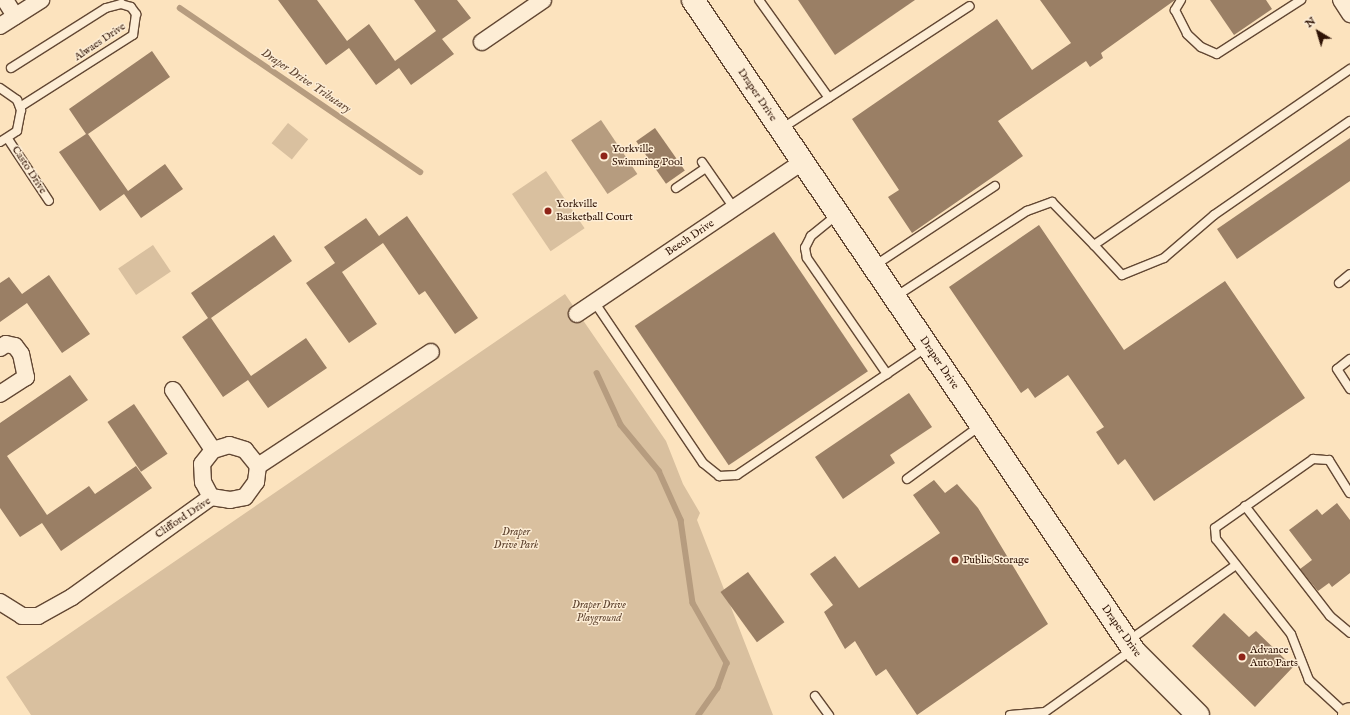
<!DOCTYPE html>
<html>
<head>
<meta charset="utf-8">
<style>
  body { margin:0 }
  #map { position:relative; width:1350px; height:715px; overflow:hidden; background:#fce3be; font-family:"IM FELL English",serif }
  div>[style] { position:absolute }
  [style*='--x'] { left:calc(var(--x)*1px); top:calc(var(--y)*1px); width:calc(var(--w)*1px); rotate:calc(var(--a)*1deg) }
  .green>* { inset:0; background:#d9c09f; transform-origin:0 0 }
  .water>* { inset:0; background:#b69c7f; transform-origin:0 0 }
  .stream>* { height:5.5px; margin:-2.75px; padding:0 2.75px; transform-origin:2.75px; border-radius:2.75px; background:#b69c7f }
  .building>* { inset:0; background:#9a7f65; transform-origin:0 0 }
  .roads { filter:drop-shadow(1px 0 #624733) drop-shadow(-1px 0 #624733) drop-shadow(0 1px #624733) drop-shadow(0 -1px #624733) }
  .lane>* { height:8px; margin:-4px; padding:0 4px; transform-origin:4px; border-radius:4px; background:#fdedd5 }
  .street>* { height:16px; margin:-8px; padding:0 8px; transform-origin:8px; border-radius:8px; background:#fdedd5 }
  .secondary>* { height:22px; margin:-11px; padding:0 11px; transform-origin:11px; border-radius:11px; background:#fdedd5 }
  .primary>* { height:22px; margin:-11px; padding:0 11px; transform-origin:11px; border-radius:11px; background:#fce3be }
  .dots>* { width:11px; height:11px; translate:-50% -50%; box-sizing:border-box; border:2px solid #fdedd5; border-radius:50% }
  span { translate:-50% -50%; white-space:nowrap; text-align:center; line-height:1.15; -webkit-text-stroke:3px #fdedd5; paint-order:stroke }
  .street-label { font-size:11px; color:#2f1305 }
  .poi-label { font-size:11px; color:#2f1305 }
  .left { translate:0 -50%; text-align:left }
  .park-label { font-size:11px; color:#624733; font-style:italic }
  .water-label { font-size:12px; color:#654a36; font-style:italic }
  .north { position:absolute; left:1298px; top:12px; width:40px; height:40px; -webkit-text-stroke:3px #fdedd5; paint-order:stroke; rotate:322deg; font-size:11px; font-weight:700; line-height:16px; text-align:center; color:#2f1305 }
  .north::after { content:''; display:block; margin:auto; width:14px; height:18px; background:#2f1305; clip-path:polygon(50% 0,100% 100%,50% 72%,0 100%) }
</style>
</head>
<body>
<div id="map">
  <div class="green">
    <div style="left:288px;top:123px;width:26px;height:26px;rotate:39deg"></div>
    <div style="left:546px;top:171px;width:69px;height:41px;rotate:56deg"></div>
    <div style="left:153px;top:245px;width:32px;height:42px;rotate:56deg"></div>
    <div style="clip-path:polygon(565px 294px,666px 441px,683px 484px,700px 513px,697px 520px,773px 715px,31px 715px,6px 677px)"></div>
  </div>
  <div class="water">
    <div style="left:601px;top:120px;width:65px;height:36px;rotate:56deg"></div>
  </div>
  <div class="stream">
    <div style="--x:180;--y:8;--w:291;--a:34.3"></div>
    <div style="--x:597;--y:373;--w:57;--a:65.2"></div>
    <div style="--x:621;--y:425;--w:60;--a:50.4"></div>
    <div style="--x:659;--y:471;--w:54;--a:65.8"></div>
    <div style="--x:681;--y:520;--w:84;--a:81.8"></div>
    <div style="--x:693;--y:603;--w:69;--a:60.5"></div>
    <div style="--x:727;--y:663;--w:27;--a:110"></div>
    <div style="--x:718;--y:688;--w:33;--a:125"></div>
  </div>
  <div class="building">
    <div style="clip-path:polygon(278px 0,317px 0,347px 41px,369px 24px,395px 61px,436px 31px,414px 0,457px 0,471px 18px,442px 39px,454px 54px,411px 85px,399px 68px,376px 85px,349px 48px,326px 65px)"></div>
    <div style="clip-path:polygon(798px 0,915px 0,835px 55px)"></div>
    <div style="clip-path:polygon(1040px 0,1175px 0,1101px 53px,1103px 58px,1090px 67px,1086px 61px,998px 121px,1023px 156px,912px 233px,888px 197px,899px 190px,852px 119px,997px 19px,1032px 70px,1071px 43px)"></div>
    <div style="clip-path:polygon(1210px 0,1266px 0,1272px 9px,1234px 35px)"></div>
    <div style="clip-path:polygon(152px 51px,170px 77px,88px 134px,128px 191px,165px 164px,183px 189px,141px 218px,124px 194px,100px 211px,59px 152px,86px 134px,69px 109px)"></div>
    <div style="left:655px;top:128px;width:52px;height:23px;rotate:55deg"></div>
    <div style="clip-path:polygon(1350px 138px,1350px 181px,1237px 259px,1217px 229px)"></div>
    <div style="clip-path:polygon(407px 216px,478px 318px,455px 334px,425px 291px,419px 295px,383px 243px,342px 272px,377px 324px,349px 343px,306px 283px,335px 263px,324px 247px,366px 218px,379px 236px)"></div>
    <div style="clip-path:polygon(1039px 225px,1124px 350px,1225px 281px,1305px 398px,1154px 501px,1125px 459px,1118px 465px,1096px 432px,1104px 427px,1068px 375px,1035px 398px,1028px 388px,1021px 393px,949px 287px)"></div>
    <div style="left:774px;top:232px;width:168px;height:168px;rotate:56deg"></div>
    <div style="clip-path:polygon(274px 235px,292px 261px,211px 318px,251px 376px,306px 338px,327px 368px,268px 408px,248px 380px,223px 397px,182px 337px,208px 318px,191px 293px)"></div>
    <div style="clip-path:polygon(49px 275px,90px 334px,62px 353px,27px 303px,0 322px,0 283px,9px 277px,22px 294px)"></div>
    <div style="clip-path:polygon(70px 375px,88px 400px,7px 456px,47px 515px,89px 486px,95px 494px,136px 466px,152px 488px,61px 551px,42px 523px,20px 537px,0 508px,0 423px)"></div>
    <div style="clip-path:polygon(909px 393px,932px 427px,890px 455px,895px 463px,843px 499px,815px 457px)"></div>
    <div style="left:134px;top:404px;width:60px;height:32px;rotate:56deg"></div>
    <div style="clip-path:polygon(934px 480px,945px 493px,957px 484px,978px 508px,1048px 624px,917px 715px,886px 669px,876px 676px,855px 641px,845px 649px,824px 612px,833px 605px,810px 574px,835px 556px,859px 588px,940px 533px,913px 495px)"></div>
    <div style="clip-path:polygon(1337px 503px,1350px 520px,1350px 573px,1332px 587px,1329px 583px,1318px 591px,1300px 569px,1312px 560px,1289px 530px,1317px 509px,1322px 515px)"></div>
    <div style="left:748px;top:572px;width:62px;height:34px;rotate:54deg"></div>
    <div style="clip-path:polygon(1224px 613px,1249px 637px,1256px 631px,1293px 667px,1255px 707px,1192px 646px)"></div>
  </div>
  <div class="roads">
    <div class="lane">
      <div style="--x:759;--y:0;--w:120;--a:54.5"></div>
      <div style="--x:1181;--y:0;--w:12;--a:121"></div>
      <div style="--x:1175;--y:10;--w:27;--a:63"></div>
      <div style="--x:1187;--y:34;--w:19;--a:43"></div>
      <div style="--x:1201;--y:47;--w:17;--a:24"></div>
      <div style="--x:1217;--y:54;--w:100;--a:-32.7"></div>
      <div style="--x:11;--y:68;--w:112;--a:-32.3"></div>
      <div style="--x:106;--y:8;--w:16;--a:-15"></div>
      <div style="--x:121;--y:4;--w:10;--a:17"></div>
      <div style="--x:131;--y:7;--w:9;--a:54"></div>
      <div style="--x:136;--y:14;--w:21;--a:98"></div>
      <div style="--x:133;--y:35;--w:134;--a:147.5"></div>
      <div style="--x:0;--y:88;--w:21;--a:35"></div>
      <div style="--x:17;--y:100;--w:11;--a:68"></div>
      <div style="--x:21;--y:110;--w:21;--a:101"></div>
      <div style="--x:17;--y:131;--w:20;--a:147"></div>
      <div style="--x:781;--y:129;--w:225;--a:-33.1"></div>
      <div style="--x:8;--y:139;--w:74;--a:56.5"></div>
      <div style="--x:702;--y:162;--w:56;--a:55.2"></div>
      <div style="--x:676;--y:188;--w:36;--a:-34"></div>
      <div style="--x:838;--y:214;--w:35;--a:141"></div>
      <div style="--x:811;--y:236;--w:13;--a:117"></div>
      <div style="--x:805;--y:248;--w:10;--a:79"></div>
      <div style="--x:807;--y:258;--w:141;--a:55.4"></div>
      <div style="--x:1094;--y:245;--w:41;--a:47"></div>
      <div style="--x:1122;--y:275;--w:45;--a:-22"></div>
      <div style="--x:1164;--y:258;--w:66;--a:-40.7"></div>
      <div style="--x:1214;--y:215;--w:165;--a:-34.7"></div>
      <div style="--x:874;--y:266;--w:145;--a:-33.5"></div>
      <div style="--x:1339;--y:283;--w:14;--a:-39"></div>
      <div style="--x:895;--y:297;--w:158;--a:-33.1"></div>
      <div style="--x:1027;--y:211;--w:27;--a:-20"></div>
      <div style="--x:1052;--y:202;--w:60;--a:45.7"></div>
      <div style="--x:1094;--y:245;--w:311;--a:-34.5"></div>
      <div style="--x:595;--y:303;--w:193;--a:56"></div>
      <div style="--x:703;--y:463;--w:21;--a:39"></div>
      <div style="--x:719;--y:476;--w:18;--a:-3"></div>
      <div style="--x:737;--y:475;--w:229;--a:-34"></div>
      <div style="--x:1350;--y:359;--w:16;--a:142"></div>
      <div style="--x:1337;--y:369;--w:24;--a:57"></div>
      <div style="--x:907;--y:479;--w:90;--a:-36"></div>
      <div style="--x:1245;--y:506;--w:139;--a:52.3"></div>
      <div style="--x:1330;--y:616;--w:26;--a:40"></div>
      <div style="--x:1128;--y:641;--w:132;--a:-35.1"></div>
      <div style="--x:815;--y:696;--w:24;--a:54"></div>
      <div style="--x:1010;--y:715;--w:35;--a:-5"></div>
      <div style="--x:1045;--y:712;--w:107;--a:-35.5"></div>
      <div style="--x:1347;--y:715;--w:52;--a:-137.4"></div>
      <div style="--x:1309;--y:680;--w:49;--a:-111.4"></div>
      <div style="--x:1291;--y:634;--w:121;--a:-128.3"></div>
      <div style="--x:1216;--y:539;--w:11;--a:-95"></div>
      <div style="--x:1215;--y:528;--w:120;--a:-35.1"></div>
      <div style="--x:1313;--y:459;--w:16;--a:4"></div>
      <div style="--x:1329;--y:460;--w:39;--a:58"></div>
    </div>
    <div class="street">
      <div style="--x:5;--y:0;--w:19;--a:58"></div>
      <div style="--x:1341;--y:0;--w:17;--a:57"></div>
      <div style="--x:0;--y:26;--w:49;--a:-32.4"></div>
      <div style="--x:482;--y:42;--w:74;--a:-34.5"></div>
      <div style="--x:577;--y:314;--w:272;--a:-34"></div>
      <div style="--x:0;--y:348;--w:7;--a:-34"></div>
      <div style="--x:6;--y:344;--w:9;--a:13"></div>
      <div style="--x:15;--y:346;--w:10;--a:53"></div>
      <div style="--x:21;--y:354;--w:24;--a:78"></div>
      <div style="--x:26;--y:377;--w:31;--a:147"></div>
      <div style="--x:173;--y:390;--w:72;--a:56.3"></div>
      <div style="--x:211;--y:497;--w:17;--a:-118"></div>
      <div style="--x:203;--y:482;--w:18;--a:-93"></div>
      <div style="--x:202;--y:464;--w:18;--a:-52"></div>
      <div style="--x:213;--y:450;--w:17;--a:-17"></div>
      <div style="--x:229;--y:445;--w:17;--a:17"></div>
      <div style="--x:245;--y:450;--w:21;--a:51"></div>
      <div style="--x:0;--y:602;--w:26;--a:32"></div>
      <div style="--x:22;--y:616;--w:16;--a:0"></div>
      <div style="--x:38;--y:616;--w:39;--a:-29"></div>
      <div style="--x:72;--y:597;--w:171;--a:-35.7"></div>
      <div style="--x:211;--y:497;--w:19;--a:9"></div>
      <div style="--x:230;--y:500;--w:15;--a:-11"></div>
      <div style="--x:245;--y:497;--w:19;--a:-54"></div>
      <div style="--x:256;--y:482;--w:16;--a:-83"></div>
      <div style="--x:258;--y:466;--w:207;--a:-33.4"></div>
    </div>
    <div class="secondary">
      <div style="--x:693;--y:0;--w:788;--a:55.87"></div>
      <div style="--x:1135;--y:652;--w:89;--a:45"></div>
    </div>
    <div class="primary">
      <div style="--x:1349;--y:715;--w:1;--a:-45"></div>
    </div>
  </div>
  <div class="dots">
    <div style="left:604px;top:156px;background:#8f2418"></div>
    <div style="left:548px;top:211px;background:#8f2418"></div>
    <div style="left:955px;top:560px;background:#8f2418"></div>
    <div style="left:1242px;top:657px;background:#8f2418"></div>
  </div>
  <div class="street-label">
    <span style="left:100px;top:42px;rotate:-34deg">Alwaes Drive</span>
    <span style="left:757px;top:95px;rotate:56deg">Draper Drive</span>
    <span style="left:29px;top:170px;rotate:57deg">Casto Drive</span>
    <span style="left:690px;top:238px;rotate:-34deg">Beech Drive</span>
    <span style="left:939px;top:363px;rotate:56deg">Draper Drive</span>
    <span style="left:183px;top:518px;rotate:-34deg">Clifford Drive</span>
    <span style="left:1121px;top:631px;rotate:55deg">Draper Drive</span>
  </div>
  <div class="poi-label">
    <span class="left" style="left:612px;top:156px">Yorkville<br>Swimming Pool</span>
    <span class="left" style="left:556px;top:211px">Yorkville<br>Basketball Court</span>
    <span class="left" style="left:963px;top:560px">Public Storage</span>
    <span class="left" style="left:1250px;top:657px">Advance<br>Auto Parts</span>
  </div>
  <div class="park-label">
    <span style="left:516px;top:539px">Draper<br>Drive Park</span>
    <span style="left:599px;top:612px">Draper Drive<br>Playground</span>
  </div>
  <div class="water-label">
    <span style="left:306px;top:81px;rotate:34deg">Draper Drive Tributary</span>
  </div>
  <div class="north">N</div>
</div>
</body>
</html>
